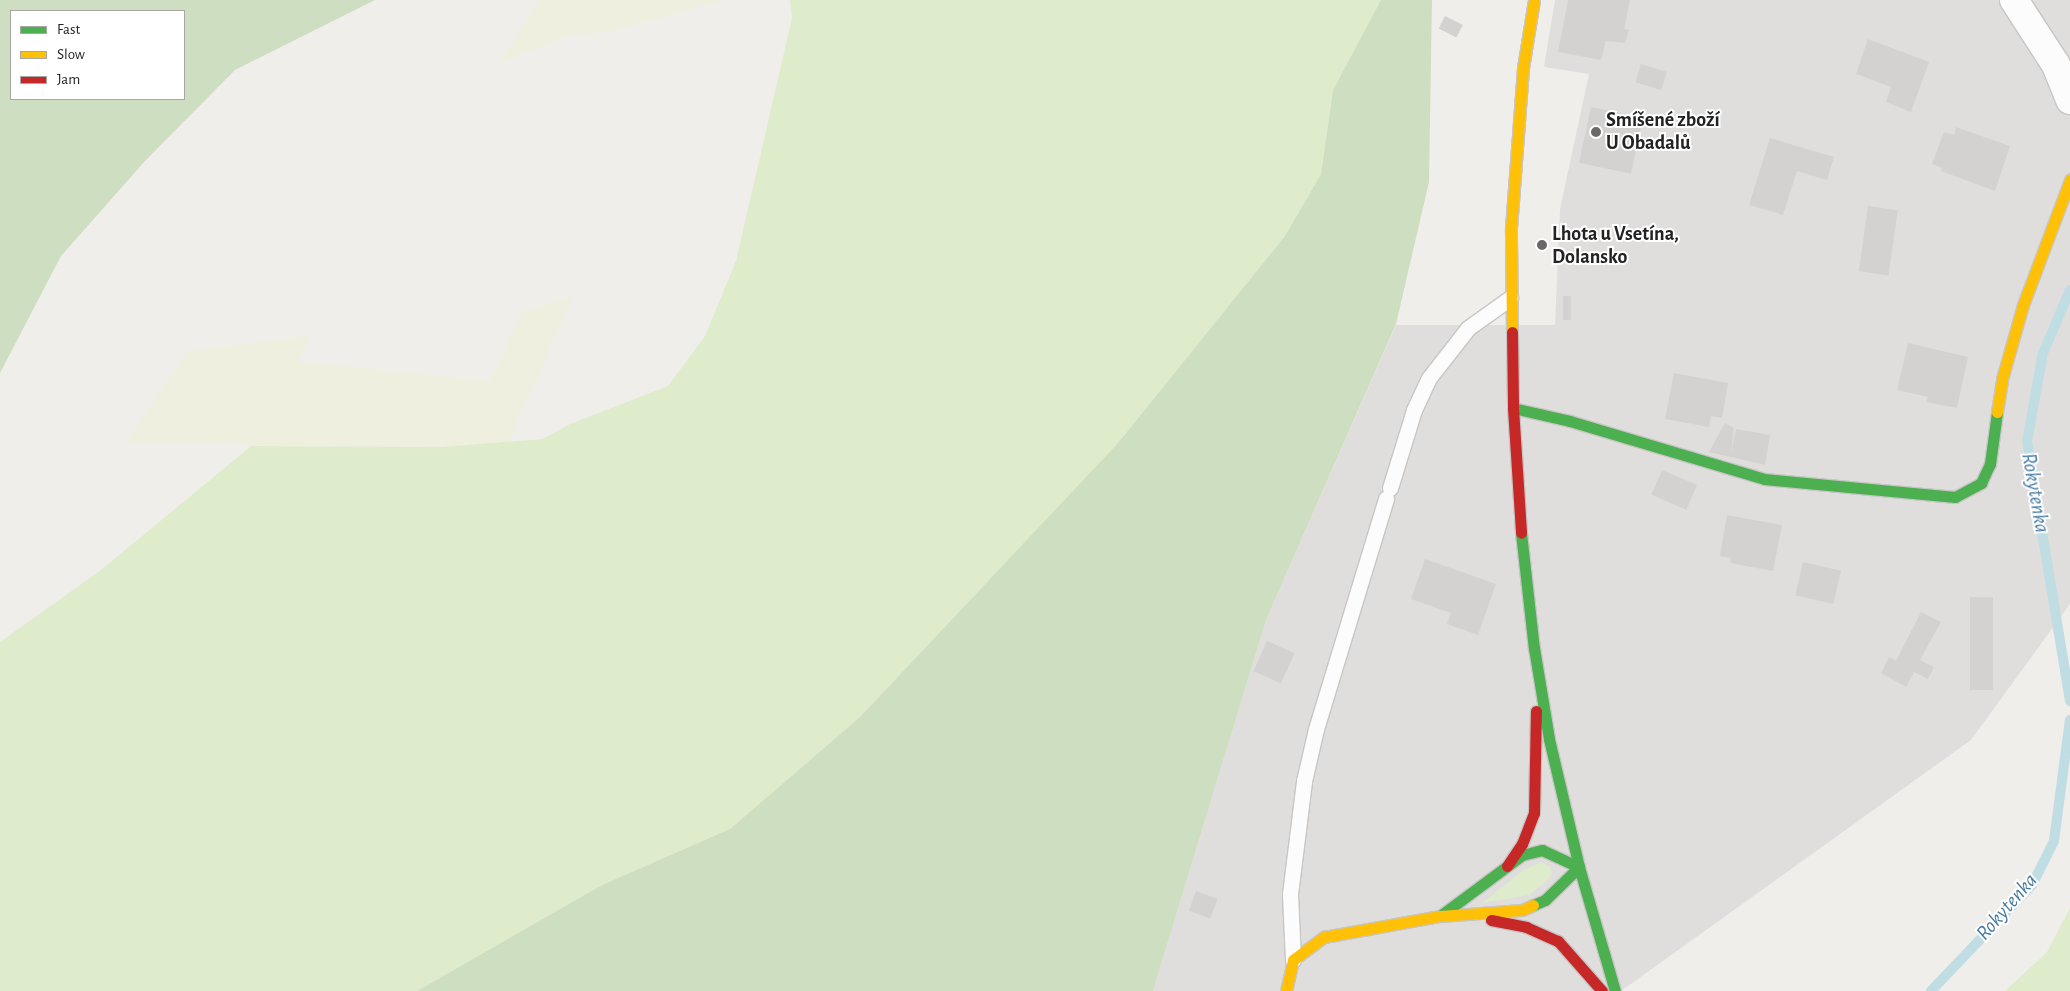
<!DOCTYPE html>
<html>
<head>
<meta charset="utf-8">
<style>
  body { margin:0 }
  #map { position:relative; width:2070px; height:991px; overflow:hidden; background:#f0eeeb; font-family:"Alegreya Sans",sans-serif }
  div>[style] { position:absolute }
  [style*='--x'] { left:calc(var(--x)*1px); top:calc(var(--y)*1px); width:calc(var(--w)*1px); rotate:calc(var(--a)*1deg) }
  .residential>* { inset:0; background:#dfdedc }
  .farmland>* { inset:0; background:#efefdf }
  .grass>* { inset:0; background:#deeccb }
  .forest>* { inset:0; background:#cddec1 }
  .stream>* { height:10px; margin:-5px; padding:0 5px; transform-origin:5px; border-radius:5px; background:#bfdde2 }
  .building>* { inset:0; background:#d4d2d0; transform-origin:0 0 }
  .roads { filter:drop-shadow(1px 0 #c7c6c5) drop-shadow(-1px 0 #c7c6c5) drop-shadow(0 1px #c7c6c5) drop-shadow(0 -1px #c7c6c5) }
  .lane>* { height:15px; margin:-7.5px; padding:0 7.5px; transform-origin:7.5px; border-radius:7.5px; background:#fdfcfc }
  .street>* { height:28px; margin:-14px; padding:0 14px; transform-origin:14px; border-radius:14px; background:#fdfcfc }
  .fast>* { height:11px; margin:-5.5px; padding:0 5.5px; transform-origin:5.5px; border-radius:5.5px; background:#4caf50 }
  .slow>* { height:11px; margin:-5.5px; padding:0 5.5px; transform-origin:5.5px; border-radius:5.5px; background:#ffc107 }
  .jam>* { height:11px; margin:-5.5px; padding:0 5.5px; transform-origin:5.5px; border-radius:5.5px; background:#c62828 }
  .dots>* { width:14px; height:14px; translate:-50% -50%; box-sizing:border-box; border:2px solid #fff; border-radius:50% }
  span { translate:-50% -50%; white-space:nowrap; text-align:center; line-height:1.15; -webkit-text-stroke:4px #fff; paint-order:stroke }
  .poi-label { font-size:20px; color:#222; font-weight:700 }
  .left { translate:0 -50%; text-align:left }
  .water-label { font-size:21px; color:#477aa2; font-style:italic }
  .legend { position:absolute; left:10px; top:10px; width:175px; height:90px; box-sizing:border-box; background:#fff; border:1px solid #a7a7a7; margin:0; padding:6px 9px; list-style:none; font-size:15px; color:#222 }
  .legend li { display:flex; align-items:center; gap:10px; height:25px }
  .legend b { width:25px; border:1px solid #a7a7a7 }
</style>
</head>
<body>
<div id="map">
  <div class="residential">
    <div style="clip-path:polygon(1555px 0,2070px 0,2070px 604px,1971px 740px,1621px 991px,1153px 991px,1266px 620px,1396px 325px,1555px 325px,1560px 209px,1589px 74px,1544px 67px)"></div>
  </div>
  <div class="farmland">
    <div style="clip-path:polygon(539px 0,725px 0,611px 31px,569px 36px,498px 63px)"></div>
    <div style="clip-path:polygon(573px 297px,509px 441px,441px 447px,125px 443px,188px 351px,311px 335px,299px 361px,491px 381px,521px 311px)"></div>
  </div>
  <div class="grass">
    <div style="clip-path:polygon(790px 0,1381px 0,1333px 90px,1321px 174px,1285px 236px,1118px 443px,860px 717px,730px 829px,602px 885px,417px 991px,0 991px,0 642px,101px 570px,251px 446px,441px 447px,543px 439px,570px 424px,668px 386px,705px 336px,736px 261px,792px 18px)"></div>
    <div style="clip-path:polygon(1541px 862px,1550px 867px,1552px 873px,1548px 880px,1529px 895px,1482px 903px,1524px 870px)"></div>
    <div style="clip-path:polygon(2070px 908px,2070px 991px,2005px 991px,2047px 952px)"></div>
  </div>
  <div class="forest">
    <div style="clip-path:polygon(evenodd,0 0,375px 0,235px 70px,145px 161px,61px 256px,0 373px,0 0,184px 11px,184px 99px,11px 99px,11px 11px,184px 11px)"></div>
    <div style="clip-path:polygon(1381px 0,1432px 0,1429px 182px,1396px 324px,1266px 620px,1153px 991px,417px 991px,602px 885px,730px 829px,860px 717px,1118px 443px,1285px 236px,1321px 174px,1333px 90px)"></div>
  </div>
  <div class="stream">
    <div style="--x:2070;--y:290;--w:69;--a:113.2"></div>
    <div style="--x:2043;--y:353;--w:89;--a:100.3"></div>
    <div style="--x:2027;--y:441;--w:264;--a:80.6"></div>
    <div style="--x:1931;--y:991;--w:146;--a:-46.4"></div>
    <div style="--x:2032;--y:885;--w:49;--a:-63.4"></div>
    <div style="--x:2054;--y:841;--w:122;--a:-82.5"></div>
  </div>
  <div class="building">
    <div style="clip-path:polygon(1568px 0,1630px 0,1624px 29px,1629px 30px,1625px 43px,1606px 41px,1601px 60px,1558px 52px)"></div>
    <div style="left:1445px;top:16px;width:20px;height:14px;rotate:27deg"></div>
    <div style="clip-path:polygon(1868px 39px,1929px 62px,1911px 112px,1886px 102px,1891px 87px,1856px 74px)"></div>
    <div style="left:1641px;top:64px;width:27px;height:19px;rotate:17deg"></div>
    <div style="left:1591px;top:107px;width:53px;height:57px;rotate:12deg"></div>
    <div style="clip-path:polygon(1956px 127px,2010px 146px,1995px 191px,1941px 171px,1942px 168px,1932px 164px,1944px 132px,1954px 135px)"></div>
    <div style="clip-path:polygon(1770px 138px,1834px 157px,1827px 180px,1797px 171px,1783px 215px,1749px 205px)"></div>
    <div style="left:1868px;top:206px;width:30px;height:66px;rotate:8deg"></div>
    <div style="left:1563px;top:296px;width:8px;height:24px"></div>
    <div style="clip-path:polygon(1908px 343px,1968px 357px,1957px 408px,1926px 402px,1928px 397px,1897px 390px)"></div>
    <div style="clip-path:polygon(1674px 373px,1728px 383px,1722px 418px,1711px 416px,1709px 427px,1665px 419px)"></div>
    <div style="clip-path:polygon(1725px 423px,1734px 428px,1731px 454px,1736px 429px,1770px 435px,1765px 465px,1709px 452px)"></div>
    <div style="left:1662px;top:470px;width:38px;height:27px;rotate:23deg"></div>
    <div style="clip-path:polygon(1727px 515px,1782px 525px,1773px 571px,1730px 563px,1731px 558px,1720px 556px)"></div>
    <div style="clip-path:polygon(1425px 559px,1496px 584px,1478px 635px,1447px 624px,1451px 613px,1411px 599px)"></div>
    <div style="left:1803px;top:562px;width:39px;height:34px;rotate:13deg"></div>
    <div style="left:1970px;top:597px;width:23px;height:93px"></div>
    <div style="clip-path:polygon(1921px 612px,1941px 622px,1920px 660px,1934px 667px,1928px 679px,1914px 672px,1906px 687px,1881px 673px,1889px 657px,1896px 661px)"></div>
    <div style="left:1267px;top:641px;width:30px;height:33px;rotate:24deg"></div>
    <div style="left:1196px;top:891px;width:23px;height:21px;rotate:20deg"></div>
  </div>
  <div class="roads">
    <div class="lane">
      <div style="--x:1390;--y:488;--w:82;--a:-72.9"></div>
      <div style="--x:1414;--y:410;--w:35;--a:-65"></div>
      <div style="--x:1429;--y:378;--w:63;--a:-52"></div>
      <div style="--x:1468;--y:328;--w:52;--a:-35.5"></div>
      <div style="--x:1293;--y:960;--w:66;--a:-92.6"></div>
      <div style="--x:1290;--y:894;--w:114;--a:-82.9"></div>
      <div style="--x:1304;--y:781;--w:53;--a:-77"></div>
      <div style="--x:1316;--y:729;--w:241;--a:-73.1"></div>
    </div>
    <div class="street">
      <div style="--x:2014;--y:0;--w:77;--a:57.1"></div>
      <div style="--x:2056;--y:65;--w:38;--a:68"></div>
    </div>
    <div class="fast">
      <div style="--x:1513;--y:408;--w:58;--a:12.8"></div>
      <div style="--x:1570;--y:421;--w:202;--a:16.6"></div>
      <div style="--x:1764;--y:479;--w:192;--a:5.4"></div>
      <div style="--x:1955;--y:497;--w:30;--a:-28"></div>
      <div style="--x:1981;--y:483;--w:21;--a:-65"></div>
      <div style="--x:1990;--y:464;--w:52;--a:-82.3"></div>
      <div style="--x:1521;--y:533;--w:116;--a:83.6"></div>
      <div style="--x:1534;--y:648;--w:92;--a:80.6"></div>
      <div style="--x:1549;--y:739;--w:131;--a:76.8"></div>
      <div style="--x:1579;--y:867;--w:129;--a:73.8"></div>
      <div style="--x:1440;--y:916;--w:102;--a:-36.6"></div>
      <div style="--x:1522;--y:855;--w:21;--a:-14"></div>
      <div style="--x:1542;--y:850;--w:41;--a:24.7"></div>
      <div style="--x:1579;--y:867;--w:47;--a:135.9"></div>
      <div style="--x:1545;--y:900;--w:13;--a:157"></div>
    </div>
    <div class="slow">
      <div style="--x:1512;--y:332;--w:104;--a:-90.6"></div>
      <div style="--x:1511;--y:228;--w:160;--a:-85.7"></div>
      <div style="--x:1523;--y:68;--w:69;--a:-80.8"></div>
      <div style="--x:1997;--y:412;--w:33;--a:-81"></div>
      <div style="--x:2002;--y:379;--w:77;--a:-74.2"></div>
      <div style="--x:2023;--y:305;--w:134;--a:-69.4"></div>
      <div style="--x:1286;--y:991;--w:32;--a:-77"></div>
      <div style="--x:1293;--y:960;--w:39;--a:-37"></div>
      <div style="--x:1324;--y:937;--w:118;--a:-10.3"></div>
      <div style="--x:1440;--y:916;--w:82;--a:-4.2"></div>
      <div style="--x:1522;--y:910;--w:12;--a:-24"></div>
    </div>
    <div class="jam">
      <div style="--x:1512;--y:332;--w:76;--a:89.2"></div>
      <div style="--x:1513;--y:408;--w:125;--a:86.3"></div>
      <div style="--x:1507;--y:866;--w:27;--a:-56"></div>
      <div style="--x:1522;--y:844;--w:33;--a:-69"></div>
      <div style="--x:1534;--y:813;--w:102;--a:-88.9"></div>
      <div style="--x:1491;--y:920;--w:36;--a:11"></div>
      <div style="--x:1526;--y:927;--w:35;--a:24"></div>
      <div style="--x:1558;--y:941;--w:67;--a:48.7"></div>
    </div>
  </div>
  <div class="dots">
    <div style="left:1596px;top:132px;background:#6a6968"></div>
    <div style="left:1542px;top:245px;background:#6a6968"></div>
  </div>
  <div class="poi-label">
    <span class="left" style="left:1606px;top:132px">Smíšené zboží<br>U Obadalů</span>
    <span class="left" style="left:1552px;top:246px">Lhota u Vsetína,<br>Dolansko</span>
  </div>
  <div class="water-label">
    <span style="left:2035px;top:493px;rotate:80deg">Rokytenka</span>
    <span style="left:2007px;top:907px;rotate:-49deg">Rokytenka</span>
  </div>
  <ul class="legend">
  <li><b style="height:6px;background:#4caf50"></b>Fast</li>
  <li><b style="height:6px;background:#ffc107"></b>Slow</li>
  <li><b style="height:6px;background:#c62828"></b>Jam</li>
  </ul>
</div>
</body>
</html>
